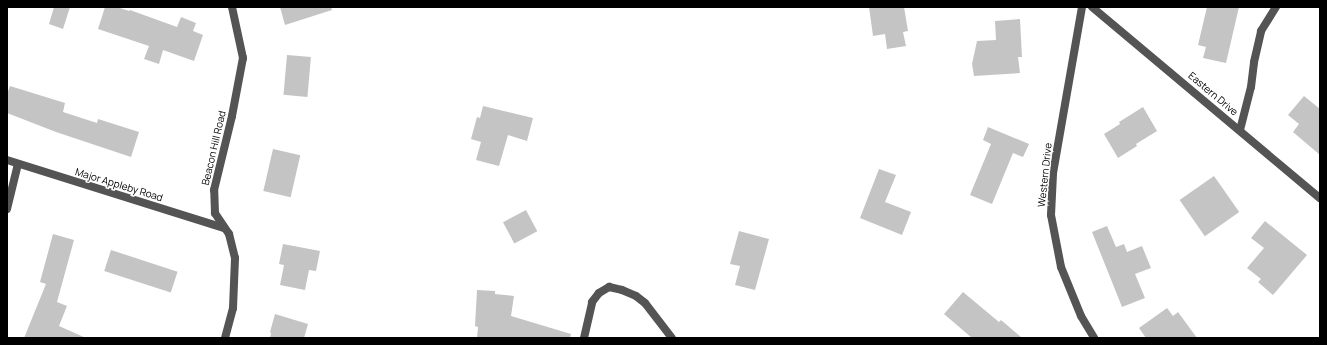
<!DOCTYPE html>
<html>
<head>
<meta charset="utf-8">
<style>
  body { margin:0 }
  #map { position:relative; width:1327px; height:345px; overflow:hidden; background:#fff; font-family:Manrope,sans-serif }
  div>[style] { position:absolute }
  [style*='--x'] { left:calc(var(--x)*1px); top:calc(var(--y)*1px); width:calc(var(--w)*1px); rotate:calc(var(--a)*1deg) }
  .building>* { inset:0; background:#c4c4c4; transform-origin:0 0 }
  .lane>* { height:8px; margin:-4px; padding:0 4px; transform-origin:4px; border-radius:4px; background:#545454 }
  .street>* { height:8px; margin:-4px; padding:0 4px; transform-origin:4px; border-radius:4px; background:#545454 }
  span { translate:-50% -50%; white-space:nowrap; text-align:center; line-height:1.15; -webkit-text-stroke:3px #fff; paint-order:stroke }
  .street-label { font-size:10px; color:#000 }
  .frame { position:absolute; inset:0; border:8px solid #000; pointer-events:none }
</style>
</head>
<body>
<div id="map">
  <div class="building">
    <div style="clip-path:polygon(54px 7px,70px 7px,63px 29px,49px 24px)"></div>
    <div style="clip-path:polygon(105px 7px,117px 7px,129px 11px,130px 10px,177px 27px,181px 17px,196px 23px,193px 31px,203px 35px,194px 61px,163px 50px,159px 64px,144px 59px,149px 46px,98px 29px)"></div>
    <div style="clip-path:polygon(280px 7px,331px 7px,332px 10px,285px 25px)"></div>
    <div style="clip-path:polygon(869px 7px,904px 7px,908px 31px,903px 32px,906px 46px,887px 49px,885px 34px,873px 36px)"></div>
    <div style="clip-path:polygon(1207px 7px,1239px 7px,1226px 63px,1203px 58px,1206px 47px,1198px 45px)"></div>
    <div style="clip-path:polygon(1020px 19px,1022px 57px,1018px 57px,1020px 73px,974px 76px,972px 64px,977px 41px,996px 40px,995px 21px)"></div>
    <div style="left:287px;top:55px;width:24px;height:40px;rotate:5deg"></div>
    <div style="clip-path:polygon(10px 86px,65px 103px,63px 112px,97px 123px,98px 119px,139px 132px,131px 157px,56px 132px,7px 113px,7px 94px)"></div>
    <div style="clip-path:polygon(1304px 96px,1320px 109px,1320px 155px,1293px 132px,1299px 124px,1288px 115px)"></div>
    <div style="clip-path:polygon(483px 106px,533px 118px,527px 141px,508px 135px,499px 166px,476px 160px,481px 142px,471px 139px,477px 117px,480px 118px)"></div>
    <div style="clip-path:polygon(1143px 107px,1157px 131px,1136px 144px,1137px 146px,1118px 158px,1104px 134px,1120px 124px,1119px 122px)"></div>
    <div style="clip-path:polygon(988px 127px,1029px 144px,1023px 157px,1013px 153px,992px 204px,970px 195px,991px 144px,983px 140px)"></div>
    <div style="left:273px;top:149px;width:28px;height:43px;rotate:13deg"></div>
    <div style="clip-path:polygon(879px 169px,896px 175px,885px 202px,911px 212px,902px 235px,860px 218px)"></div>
    <div style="left:1214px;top:176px;width:44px;height:42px;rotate:55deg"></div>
    <div style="left:526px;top:210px;width:24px;height:26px;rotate:62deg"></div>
    <div style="clip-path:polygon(1265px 221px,1307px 255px,1273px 295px,1258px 282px,1261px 279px,1247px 268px,1264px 248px,1251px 238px)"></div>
    <div style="clip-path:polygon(1107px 226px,1116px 247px,1124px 244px,1127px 252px,1142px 246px,1151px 268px,1135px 274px,1145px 298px,1122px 307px,1092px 232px)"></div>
    <div style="clip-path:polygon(739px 231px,769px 239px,755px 290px,735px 285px,740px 266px,730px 264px)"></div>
    <div style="clip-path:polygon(53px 234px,74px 240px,57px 302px,67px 306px,59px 326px,86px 338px,24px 338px,46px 284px,40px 282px)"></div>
    <div style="clip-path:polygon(283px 244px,320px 251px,316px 271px,309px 270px,305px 290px,280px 285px,284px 265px,279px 264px)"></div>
    <div style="left:111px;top:250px;width:70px;height:22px;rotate:18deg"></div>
    <div style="clip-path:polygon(477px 290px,495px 291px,495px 294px,514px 296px,511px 316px,571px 334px,570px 338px,477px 338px,478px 327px,475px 326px)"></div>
    <div style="clip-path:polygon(963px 292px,999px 322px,1001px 320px,1022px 338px,972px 338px,944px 314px)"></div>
    <div style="clip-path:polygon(1167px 308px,1173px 316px,1178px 312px,1197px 338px,1146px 338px,1139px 328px)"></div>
    <div style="clip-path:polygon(275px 314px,308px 324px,304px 338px,270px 338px,271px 333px,270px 332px)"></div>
  </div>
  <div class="lane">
    <div style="--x:1240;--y:130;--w:44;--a:-75.7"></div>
    <div style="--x:1251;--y:87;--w:25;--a:-83"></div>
    <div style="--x:1254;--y:62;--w:32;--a:-77"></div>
    <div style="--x:1261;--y:31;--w:28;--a:-58"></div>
  </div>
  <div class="street">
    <div style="--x:1082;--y:7;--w:169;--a:99.9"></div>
    <div style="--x:1053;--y:174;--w:41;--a:92.8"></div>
    <div style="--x:1051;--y:215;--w:53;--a:79.1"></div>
    <div style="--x:1061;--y:267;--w:53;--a:67.8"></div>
    <div style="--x:1081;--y:316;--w:26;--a:59"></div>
    <div style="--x:1092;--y:7;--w:297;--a:40"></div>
    <div style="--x:7;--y:160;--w:227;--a:17.4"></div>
    <div style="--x:7;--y:209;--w:46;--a:-76.3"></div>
    <div style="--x:225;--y:338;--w:31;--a:-75"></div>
    <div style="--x:233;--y:308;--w:50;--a:-87.7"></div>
    <div style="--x:235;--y:258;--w:25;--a:-104"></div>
    <div style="--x:229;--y:234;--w:25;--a:-124"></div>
    <div style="--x:215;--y:213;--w:23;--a:-92"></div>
    <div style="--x:214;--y:190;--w:76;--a:-76.3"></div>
    <div style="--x:232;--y:116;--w:59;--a:-79.3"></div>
    <div style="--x:243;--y:58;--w:52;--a:-102.2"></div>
    <div style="--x:584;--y:338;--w:37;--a:-77"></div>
    <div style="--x:592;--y:302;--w:11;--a:-52"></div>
    <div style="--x:599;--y:293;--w:12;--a:-31"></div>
    <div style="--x:609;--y:287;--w:13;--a:13"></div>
    <div style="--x:622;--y:290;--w:15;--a:23"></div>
    <div style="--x:636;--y:296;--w:11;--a:38"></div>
    <div style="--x:645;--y:303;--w:44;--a:52.4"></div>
  </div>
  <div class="street-label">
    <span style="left:1213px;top:94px;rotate:40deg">Eastern Drive</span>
    <span style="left:214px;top:148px;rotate:-77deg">Beacon Hill Road</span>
    <span style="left:1045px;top:175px;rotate:-84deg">Western Drive</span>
    <span style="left:119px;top:185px;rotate:17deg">Major Appleby Road</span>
  </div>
  <div class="frame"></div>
</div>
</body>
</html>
